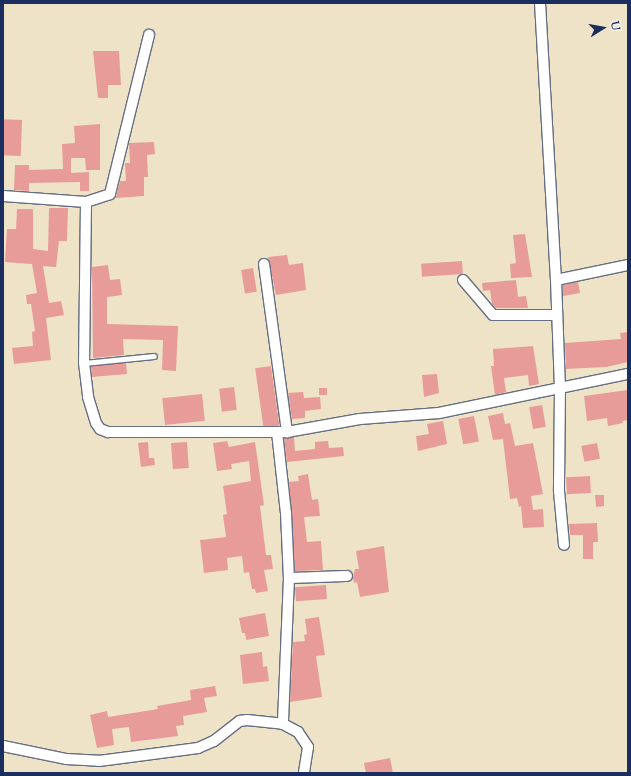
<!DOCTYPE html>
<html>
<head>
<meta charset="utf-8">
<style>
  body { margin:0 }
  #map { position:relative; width:631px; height:776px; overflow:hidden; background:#eee3c6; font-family:"Sorts Mill Goudy",serif }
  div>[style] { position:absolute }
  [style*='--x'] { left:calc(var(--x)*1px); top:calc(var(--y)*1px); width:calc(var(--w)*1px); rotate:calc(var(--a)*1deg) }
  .building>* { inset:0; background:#e79c9a; transform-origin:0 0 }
  .roads { filter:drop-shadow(1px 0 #656e82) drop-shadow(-1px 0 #656e82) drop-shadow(0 1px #656e82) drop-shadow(0 -1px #656e82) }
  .service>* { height:5px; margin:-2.5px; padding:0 2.5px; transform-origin:2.5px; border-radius:2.5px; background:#fff }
  .minor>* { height:10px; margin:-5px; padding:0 5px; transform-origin:5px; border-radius:5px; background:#fff }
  span { translate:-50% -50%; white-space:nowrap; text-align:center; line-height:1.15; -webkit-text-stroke:3.5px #f7f3e8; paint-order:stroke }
  .frame { position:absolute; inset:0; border:4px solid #1b2f5e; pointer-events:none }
  .north { position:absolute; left:583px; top:8px; width:40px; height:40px; -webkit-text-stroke:3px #f7f3e8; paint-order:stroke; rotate:79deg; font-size:11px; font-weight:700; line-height:16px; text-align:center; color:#1b2f5e }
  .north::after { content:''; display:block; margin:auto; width:14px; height:18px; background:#1b2f5e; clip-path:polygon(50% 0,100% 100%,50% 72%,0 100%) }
</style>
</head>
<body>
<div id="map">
  <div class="building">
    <div style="clip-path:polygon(93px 51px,119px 51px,121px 85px,108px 85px,108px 98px,98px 98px)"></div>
    <div style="left:22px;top:120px;width:36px;height:19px;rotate:92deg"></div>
    <div style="clip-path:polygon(100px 124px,100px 170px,86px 170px,85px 158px,71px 158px,71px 173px,89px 172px,89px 191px,80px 191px,80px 182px,29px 183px,29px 191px,14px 190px,15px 165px,29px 165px,29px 170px,63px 169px,62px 144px,75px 143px,74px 126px)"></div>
    <div style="clip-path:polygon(154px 142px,155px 154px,147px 155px,148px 177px,144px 177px,144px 196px,116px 198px,120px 181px,126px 181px,125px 163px,130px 163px,129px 143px)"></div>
    <div style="clip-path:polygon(49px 208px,68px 208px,67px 241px,59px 241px,56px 267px,43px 266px,49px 303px,61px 301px,64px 315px,46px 318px,51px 360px,14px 364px,12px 348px,33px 346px,32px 332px,35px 331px,31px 304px,27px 304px,26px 295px,37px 293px,32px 264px,5px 262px,7px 229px,16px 229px,17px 209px,33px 209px,33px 249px,48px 251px)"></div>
    <div style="clip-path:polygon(525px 234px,532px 277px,511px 278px,510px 264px,516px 263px,513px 235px)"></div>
    <div style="clip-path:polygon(287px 255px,289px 265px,303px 263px,306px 290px,276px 295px,268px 257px)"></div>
    <div style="left:462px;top:261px;width:13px;height:41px;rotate:86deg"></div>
    <div style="clip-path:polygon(108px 265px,110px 280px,120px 279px,122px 295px,107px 297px,107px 324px,178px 326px,176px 371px,162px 370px,163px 340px,123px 339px,124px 355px,93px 358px,92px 267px)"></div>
    <div style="left:253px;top:268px;width:24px;height:12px;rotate:81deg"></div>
    <div style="clip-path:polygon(516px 280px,518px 297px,526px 296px,528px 308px,496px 308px,492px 304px,490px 290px,483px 291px,482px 283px)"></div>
    <div style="clip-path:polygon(578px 282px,580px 293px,563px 296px,563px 285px)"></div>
    <div style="clip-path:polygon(628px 332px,628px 362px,606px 367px,566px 369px,565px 343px,621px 339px,620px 333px)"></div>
    <div style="clip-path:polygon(533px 346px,539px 384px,529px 386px,528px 375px,504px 378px,506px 392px,495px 395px,491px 366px,494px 366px,493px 349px)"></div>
    <div style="left:126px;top:363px;width:11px;height:35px;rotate:85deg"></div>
    <div style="left:271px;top:366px;width:60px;height:16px;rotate:82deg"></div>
    <div style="clip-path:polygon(437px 374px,439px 393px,424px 397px,422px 375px)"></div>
    <div style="left:234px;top:387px;width:23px;height:15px;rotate:83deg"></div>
    <div style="left:319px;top:388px;width:8px;height:7px"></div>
    <div style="clip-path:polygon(628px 390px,628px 420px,622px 421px,623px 423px,608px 426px,607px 418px,587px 421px,584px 396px)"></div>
    <div style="clip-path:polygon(303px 392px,304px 398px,320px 397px,321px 409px,305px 411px,305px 418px,292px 419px,288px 393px)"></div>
    <div style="left:202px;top:394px;width:27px;height:40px;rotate:84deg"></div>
    <div style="left:542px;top:405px;width:22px;height:13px;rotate:80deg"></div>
    <div style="clip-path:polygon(503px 413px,505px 424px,510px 423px,515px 446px,533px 443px,543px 494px,531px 496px,533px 510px,543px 509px,544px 527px,523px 528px,521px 506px,519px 507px,517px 498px,510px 499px,503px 439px,493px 440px,488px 416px)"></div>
    <div style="left:474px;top:416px;width:26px;height:16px;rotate:79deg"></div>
    <div style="clip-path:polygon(443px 421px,447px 444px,418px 451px,416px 436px,429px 434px,427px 424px)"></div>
    <div style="clip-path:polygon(294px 437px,295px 451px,315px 449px,315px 442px,328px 441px,329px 448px,343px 447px,344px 456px,287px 462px,284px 438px)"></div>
    <div style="clip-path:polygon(227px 441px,229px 447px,255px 442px,264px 505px,260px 506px,266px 555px,271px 555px,273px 569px,264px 570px,268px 591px,256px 593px,255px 589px,252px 589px,249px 572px,244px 573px,242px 556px,227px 558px,228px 570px,204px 573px,200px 540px,226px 537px,223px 515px,227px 514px,223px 486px,251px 481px,249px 461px,231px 464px,232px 469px,217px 471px,213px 443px)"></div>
    <div style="clip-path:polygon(148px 442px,149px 458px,154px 458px,155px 465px,141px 467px,138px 443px)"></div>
    <div style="left:187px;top:442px;width:26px;height:16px;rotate:86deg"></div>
    <div style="left:597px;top:443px;width:16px;height:16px;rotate:79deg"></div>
    <div style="clip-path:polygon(308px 474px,312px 500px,318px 499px,320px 516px,304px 517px,307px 542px,321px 541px,323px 570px,295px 571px,289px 482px,299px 481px,298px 476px)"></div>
    <div style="left:590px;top:476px;width:17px;height:24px;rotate:87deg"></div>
    <div style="clip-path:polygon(595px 495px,604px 495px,604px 506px,596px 507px)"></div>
    <div style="clip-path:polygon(597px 523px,598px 542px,593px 542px,593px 559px,583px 559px,583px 535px,570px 535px,569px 524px)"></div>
    <div style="clip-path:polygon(384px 546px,389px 592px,360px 597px,357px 582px,354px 583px,353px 577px,355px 569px,359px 569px,356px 551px)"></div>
    <div style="left:326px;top:585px;width:14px;height:31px;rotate:86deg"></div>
    <div style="clip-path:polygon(265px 613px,269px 636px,246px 640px,245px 633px,242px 633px,239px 618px)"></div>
    <div style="clip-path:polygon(319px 617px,325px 655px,316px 656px,322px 697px,290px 702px,293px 642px,305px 641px,304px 635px,307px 634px,305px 619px)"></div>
    <div style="clip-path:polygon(262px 652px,263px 667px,267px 666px,269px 681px,243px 684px,240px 655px)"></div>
    <div style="clip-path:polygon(215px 686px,217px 696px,204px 698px,207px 712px,183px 716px,184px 725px,176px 726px,178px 736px,131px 742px,129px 727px,112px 729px,114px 745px,97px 748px,90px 715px,107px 711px,108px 717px,158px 709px,157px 706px,191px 700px,190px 690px)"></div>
    <div style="clip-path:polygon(390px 758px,393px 773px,366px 773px,364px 763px)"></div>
  </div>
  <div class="roads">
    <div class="service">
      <div style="--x:84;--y:363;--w:70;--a:-5.7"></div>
    </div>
    <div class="minor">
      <div style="--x:540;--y:3;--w:277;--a:86.7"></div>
      <div style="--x:556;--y:280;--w:109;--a:87.9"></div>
      <div style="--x:560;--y:389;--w:102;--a:90.6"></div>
      <div style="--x:559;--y:491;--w:54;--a:84.7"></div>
      <div style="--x:3;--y:196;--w:83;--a:4.1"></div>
      <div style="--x:86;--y:202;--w:25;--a:-18"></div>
      <div style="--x:110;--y:194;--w:164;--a:-76.2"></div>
      <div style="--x:86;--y:202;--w:161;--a:90.7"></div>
      <div style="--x:84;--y:363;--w:34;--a:83"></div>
      <div style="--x:88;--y:397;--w:27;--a:73"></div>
      <div style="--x:96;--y:423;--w:7;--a:56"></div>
      <div style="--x:100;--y:429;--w:9;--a:21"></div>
      <div style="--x:108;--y:432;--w:179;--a:0"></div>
      <div style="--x:287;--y:432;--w:74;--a:-10.1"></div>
      <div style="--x:360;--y:419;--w:79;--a:-4.3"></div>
      <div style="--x:439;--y:413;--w:193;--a:-11.7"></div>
      <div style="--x:264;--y:264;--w:170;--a:82.2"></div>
      <div style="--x:463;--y:280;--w:46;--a:49.4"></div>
      <div style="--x:493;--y:315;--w:63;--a:0"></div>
      <div style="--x:556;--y:280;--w:74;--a:-11.8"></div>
      <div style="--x:277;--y:432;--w:81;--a:83.7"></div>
      <div style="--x:286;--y:513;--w:65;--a:87.4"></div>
      <div style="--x:289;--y:578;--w:146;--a:92.4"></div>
      <div style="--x:289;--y:578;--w:58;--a:-2"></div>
      <div style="--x:3;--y:746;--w:64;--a:11.7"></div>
      <div style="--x:66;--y:759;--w:33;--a:3"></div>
      <div style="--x:99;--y:761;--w:100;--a:-7.5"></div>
      <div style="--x:198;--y:748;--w:17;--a:-24"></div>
      <div style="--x:214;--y:741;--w:33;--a:-38"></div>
      <div style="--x:240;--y:721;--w:7;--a:-8"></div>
      <div style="--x:247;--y:720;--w:36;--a:6"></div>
      <div style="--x:283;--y:724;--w:17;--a:28"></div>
      <div style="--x:298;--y:732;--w:18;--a:56"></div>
      <div style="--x:308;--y:747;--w:26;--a:99"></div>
    </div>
  </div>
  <div class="frame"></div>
  <div class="north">U</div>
</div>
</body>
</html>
